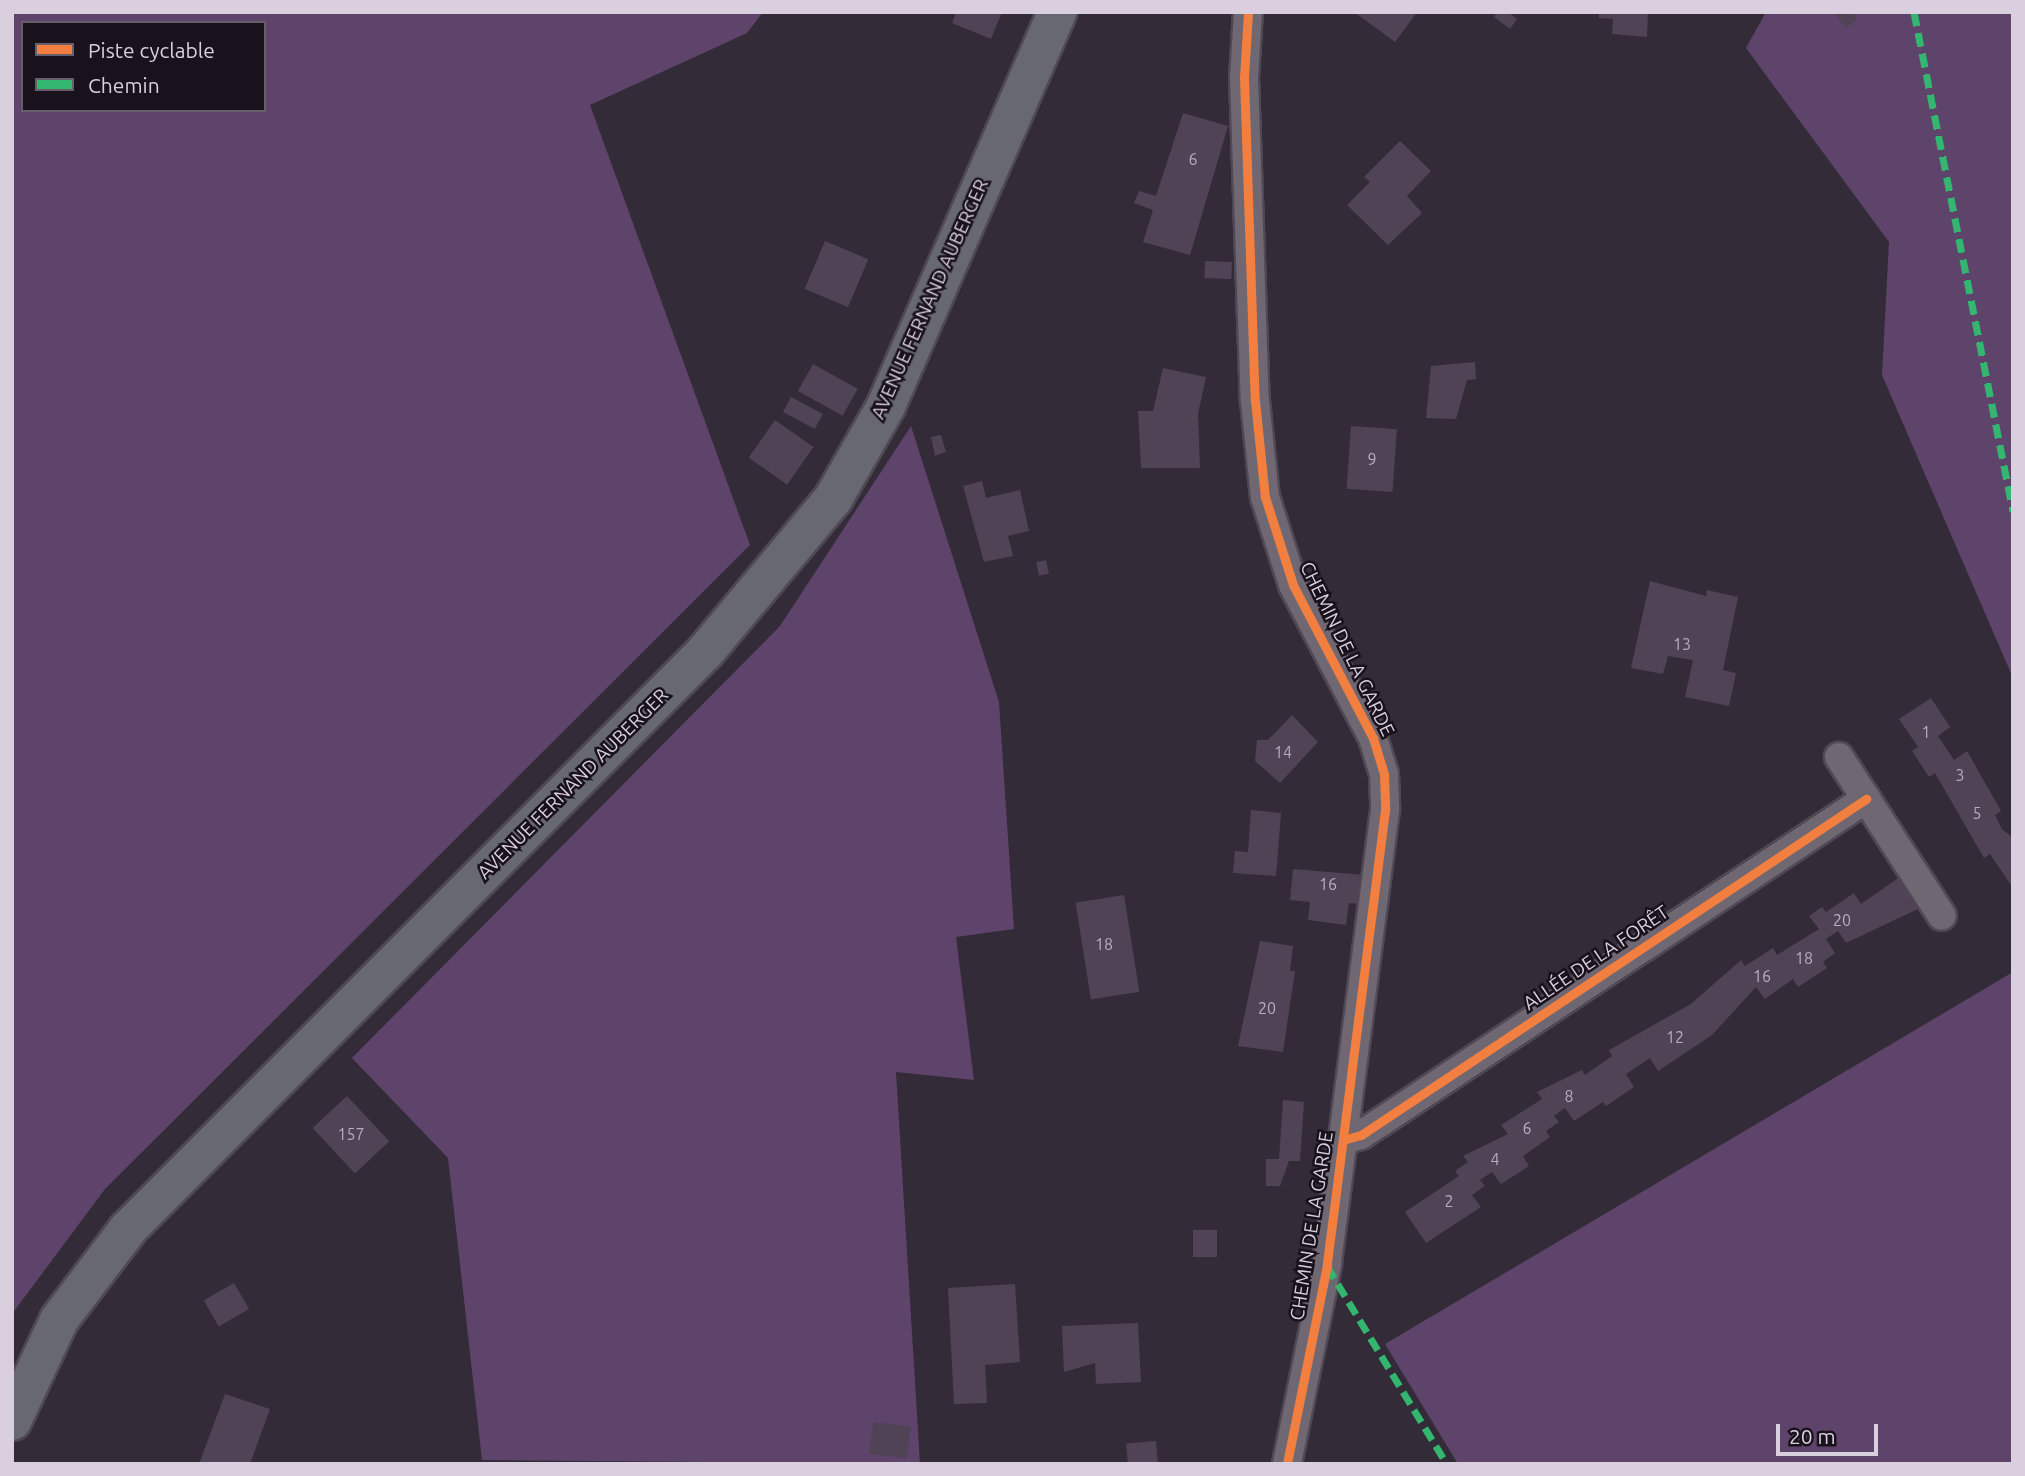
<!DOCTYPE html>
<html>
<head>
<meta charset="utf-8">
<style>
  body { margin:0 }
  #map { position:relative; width:2025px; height:1476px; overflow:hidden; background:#332b37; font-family:Ubuntu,sans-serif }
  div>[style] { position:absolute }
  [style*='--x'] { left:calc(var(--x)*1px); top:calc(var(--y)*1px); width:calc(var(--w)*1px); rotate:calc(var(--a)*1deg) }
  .green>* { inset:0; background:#5e446a }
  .building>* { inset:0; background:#504356; transform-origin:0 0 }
  .roads { filter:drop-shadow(2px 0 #504855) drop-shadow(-2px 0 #504855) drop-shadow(0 2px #504855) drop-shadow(0 -2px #504855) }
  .street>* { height:28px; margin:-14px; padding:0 14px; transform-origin:14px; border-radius:14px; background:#6f6872 }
  .primary>* { height:38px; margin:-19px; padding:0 19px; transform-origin:19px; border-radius:19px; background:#676871 }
  .quiet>* { height:7px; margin-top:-3.5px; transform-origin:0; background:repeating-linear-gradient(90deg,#33b770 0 14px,transparent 0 21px) }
  .cycleway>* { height:9px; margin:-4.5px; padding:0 4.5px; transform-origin:4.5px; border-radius:4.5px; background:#f27e40 }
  span { translate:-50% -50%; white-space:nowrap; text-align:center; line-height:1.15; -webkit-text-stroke:5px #19121c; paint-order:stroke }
  .number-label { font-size:16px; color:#b8acbd }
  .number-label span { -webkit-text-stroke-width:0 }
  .street-label { font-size:19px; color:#dacfdf }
  .frame { position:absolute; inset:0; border:14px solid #dacfdf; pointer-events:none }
  .legend { position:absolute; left:21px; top:21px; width:245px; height:91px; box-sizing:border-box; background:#19121c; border:2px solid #665e6a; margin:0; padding:9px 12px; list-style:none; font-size:21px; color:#dacfdf }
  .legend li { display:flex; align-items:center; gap:14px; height:35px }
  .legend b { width:35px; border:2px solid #665e6a }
  .scale { position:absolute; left:1776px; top:1424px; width:102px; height:32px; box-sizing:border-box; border:4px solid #dacfdf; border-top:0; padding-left:9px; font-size:21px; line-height:24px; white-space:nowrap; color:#dacfdf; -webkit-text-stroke:5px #19121c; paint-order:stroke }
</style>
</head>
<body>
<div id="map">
  <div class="green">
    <div style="clip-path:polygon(evenodd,12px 12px,763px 12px,747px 33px,590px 105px,750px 545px,105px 1189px,12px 1314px,12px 12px,23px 23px,264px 23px,264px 110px,23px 110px,23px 23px)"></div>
    <div style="clip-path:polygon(1766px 12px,2013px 12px,2013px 678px,1882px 375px,1889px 242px,1746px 48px)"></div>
    <div style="clip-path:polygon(911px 426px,999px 702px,1014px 929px,956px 937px,974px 1080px,896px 1072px,920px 1464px,482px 1460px,448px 1158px,352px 1058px,780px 626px)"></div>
    <div style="clip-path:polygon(2013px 972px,2013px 1464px,1458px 1464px,1385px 1344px)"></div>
  </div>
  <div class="building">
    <div style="clip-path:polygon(956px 12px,1002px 12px,991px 39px,952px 23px)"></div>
    <div style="clip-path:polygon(1354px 12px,1417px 12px,1395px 42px)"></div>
    <div style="clip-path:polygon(1497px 12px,1508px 12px,1517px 19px,1510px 29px,1494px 17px)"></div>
    <div style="clip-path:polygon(1599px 12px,1648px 12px,1647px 37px,1612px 34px,1613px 19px,1599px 18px)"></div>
    <div style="clip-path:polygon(1833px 12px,1852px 12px,1857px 19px,1846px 28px)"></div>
    <div style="clip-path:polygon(1183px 113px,1228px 126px,1190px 255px,1143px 242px,1153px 210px,1134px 203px,1139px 191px,1156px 196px)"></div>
    <div style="clip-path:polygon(1400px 141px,1431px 171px,1407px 196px,1422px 213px,1388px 245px,1347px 205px,1370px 182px,1364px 177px)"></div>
    <div style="left:825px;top:241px;width:47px;height:52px;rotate:23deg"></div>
    <div style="left:1205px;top:261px;width:27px;height:17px;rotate:2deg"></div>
    <div style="clip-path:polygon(1475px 362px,1476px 379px,1467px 380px,1456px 419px,1426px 418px,1431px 366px)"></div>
    <div style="left:813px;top:364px;width:51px;height:31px;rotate:29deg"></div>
    <div style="clip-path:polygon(1163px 368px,1206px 377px,1198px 414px,1200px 468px,1141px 468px,1138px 411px,1153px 411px)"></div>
    <div style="left:791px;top:397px;width:36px;height:17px;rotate:28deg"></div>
    <div style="left:775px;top:420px;width:47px;height:46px;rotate:35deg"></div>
    <div style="left:1351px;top:426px;width:46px;height:63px;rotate:4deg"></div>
    <div style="clip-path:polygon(941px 435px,946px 452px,935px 456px,931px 437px)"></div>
    <div style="clip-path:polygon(982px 481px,986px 498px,1020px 490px,1029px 531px,1008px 536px,1013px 556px,984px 562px,963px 486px)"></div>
    <div style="left:1046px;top:560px;width:14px;height:10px;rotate:78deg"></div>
    <div style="clip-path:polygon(1650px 581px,1706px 596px,1707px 590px,1738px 597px,1723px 670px,1736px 673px,1729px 706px,1685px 697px,1693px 660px,1668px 656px,1663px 674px,1631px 668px)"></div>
    <div style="clip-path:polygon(1931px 698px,1950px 727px,1938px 736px,1954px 760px,1967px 751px,2001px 811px,1995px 815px,2002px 829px,2013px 838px,2013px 888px,1990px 854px,1984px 858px,1935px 773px,1929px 777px,1912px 751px,1918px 747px,1899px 719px)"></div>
    <div style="clip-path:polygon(1292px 715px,1318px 742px,1280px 783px,1255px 761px,1257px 740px,1268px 740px)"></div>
    <div style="clip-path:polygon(1251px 810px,1281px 813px,1276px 876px,1233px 873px,1235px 851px,1248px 852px)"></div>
    <div style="clip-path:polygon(1293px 869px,1365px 875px,1361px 904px,1349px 903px,1346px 925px,1308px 920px,1310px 902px,1290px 900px)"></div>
    <div style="clip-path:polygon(1901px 876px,1922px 907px,1846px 943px,1838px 931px,1826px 939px,1835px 953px,1823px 962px,1827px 968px,1798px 987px,1793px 979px,1765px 999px,1756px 987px,1712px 1035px,1658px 1071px,1650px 1058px,1626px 1074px,1634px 1087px,1606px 1106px,1603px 1102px,1574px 1121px,1565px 1108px,1554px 1116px,1559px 1122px,1546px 1131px,1550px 1137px,1523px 1156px,1529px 1166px,1501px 1184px,1492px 1172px,1480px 1180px,1485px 1186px,1472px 1195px,1481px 1207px,1426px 1243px,1405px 1212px,1459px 1176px,1455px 1171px,1468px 1162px,1463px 1156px,1508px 1134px,1501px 1125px,1542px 1099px,1537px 1092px,1582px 1070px,1585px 1075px,1612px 1056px,1609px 1050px,1691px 1004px,1741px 960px,1745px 966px,1773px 948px,1777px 955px,1806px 937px,1819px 929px,1809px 916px,1822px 907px,1826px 912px,1854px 893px,1861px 904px)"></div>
    <div style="left:1124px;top:895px;width:98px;height:49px;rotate:81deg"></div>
    <div style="clip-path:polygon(1260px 941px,1293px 946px,1290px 971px,1295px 971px,1283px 1052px,1238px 1046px)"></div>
    <div style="left:347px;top:1096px;width:62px;height:47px;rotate:47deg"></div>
    <div style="clip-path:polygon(1283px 1100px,1304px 1102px,1300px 1161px,1289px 1161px,1280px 1186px,1266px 1186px,1266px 1159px,1279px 1159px)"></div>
    <div style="left:1193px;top:1230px;width:24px;height:27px"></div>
    <div style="left:234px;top:1283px;width:30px;height:35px;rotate:60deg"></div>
    <div style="clip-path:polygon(1015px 1284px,1020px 1362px,985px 1365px,987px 1403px,954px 1404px,948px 1288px)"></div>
    <div style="clip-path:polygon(1138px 1323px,1141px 1382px,1096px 1384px,1095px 1363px,1064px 1372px,1062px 1326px)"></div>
    <div style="clip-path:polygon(225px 1394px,270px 1409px,250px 1464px,199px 1464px)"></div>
    <div style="left:873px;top:1422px;width:38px;height:32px;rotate:7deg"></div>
    <div style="left:1156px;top:1441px;width:23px;height:30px;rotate:85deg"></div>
  </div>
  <div class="roads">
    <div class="street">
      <div style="--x:1248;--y:12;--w:65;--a:93.5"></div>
      <div style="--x:1244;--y:77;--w:324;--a:88.1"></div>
      <div style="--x:1255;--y:401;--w:97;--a:84.1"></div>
      <div style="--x:1265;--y:497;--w:92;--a:72.3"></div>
      <div style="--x:1293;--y:585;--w:173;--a:62.4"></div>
      <div style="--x:1373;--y:738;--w:38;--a:73"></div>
      <div style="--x:1384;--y:774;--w:36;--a:88"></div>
      <div style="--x:1385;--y:810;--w:459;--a:97.3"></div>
      <div style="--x:1327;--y:1265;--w:203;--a:101.4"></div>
      <div style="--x:1839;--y:757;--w:189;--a:57.1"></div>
      <div style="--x:1343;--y:1140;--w:19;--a:-16"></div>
      <div style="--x:1361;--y:1135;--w:607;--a:-33.64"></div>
    </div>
    <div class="primary">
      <div style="--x:12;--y:1421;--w:111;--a:-65"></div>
      <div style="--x:59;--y:1320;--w:114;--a:-52.8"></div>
      <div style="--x:128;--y:1229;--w:816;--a:-45"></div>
      <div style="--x:705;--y:652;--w:199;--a:-50.1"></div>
      <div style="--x:833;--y:499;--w:107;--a:-60.3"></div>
      <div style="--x:886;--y:406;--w:430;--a:-66.5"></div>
    </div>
  </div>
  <div class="quiet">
    <div style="--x:1914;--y:12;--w:509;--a:78.78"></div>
    <div style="--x:1327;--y:1266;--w:232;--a:58.8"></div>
  </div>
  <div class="cycleway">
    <div style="--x:1248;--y:12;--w:65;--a:93.5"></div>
    <div style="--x:1244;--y:77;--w:324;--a:88.1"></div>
    <div style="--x:1255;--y:401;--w:97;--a:84.1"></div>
    <div style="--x:1265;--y:497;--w:92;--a:72.3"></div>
    <div style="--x:1293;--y:585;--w:173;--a:62.4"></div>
    <div style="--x:1373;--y:738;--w:38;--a:73"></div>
    <div style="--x:1384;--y:774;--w:36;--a:88"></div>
    <div style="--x:1385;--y:810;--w:459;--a:97.3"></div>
    <div style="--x:1327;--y:1265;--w:203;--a:101.4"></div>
    <div style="--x:1343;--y:1140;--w:19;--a:-16"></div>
    <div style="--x:1361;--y:1135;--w:607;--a:-33.64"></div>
  </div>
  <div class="number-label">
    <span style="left:1193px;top:159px">6</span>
    <span style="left:1372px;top:459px">9</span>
    <span style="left:1682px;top:644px">13</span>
    <span style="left:1926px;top:732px">1</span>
    <span style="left:1283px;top:752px">14</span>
    <span style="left:1960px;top:775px">3</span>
    <span style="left:1977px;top:813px">5</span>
    <span style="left:1328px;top:884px">16</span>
    <span style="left:1842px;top:920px">20</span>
    <span style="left:1104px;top:944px">18</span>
    <span style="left:1804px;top:958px">18</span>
    <span style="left:1762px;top:976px">16</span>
    <span style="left:1267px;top:1008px">20</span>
    <span style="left:1675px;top:1037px">12</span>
    <span style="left:1569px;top:1096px">8</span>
    <span style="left:1527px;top:1128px">6</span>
    <span style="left:351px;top:1134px">157</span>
    <span style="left:1495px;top:1159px">4</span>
    <span style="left:1449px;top:1201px">2</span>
  </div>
  <div class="street-label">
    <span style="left:930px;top:299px;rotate:-66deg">AVENUE FERNAND AUBERGER</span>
    <span style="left:1347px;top:649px;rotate:64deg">CHEMIN DE LA GARDE</span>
    <span style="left:573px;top:784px;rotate:-45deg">AVENUE FERNAND AUBERGER</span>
    <span style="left:1596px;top:958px;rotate:-34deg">ALLÉE DE LA FORÊT</span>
    <span style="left:1312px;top:1226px;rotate:-81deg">CHEMIN DE LA GARDE</span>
  </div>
  <div class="frame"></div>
  <ul class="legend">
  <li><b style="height:9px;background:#f27e40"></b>Piste cyclable</li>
  <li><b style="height:9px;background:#33b770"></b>Chemin</li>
  </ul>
  <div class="scale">20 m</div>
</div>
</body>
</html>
